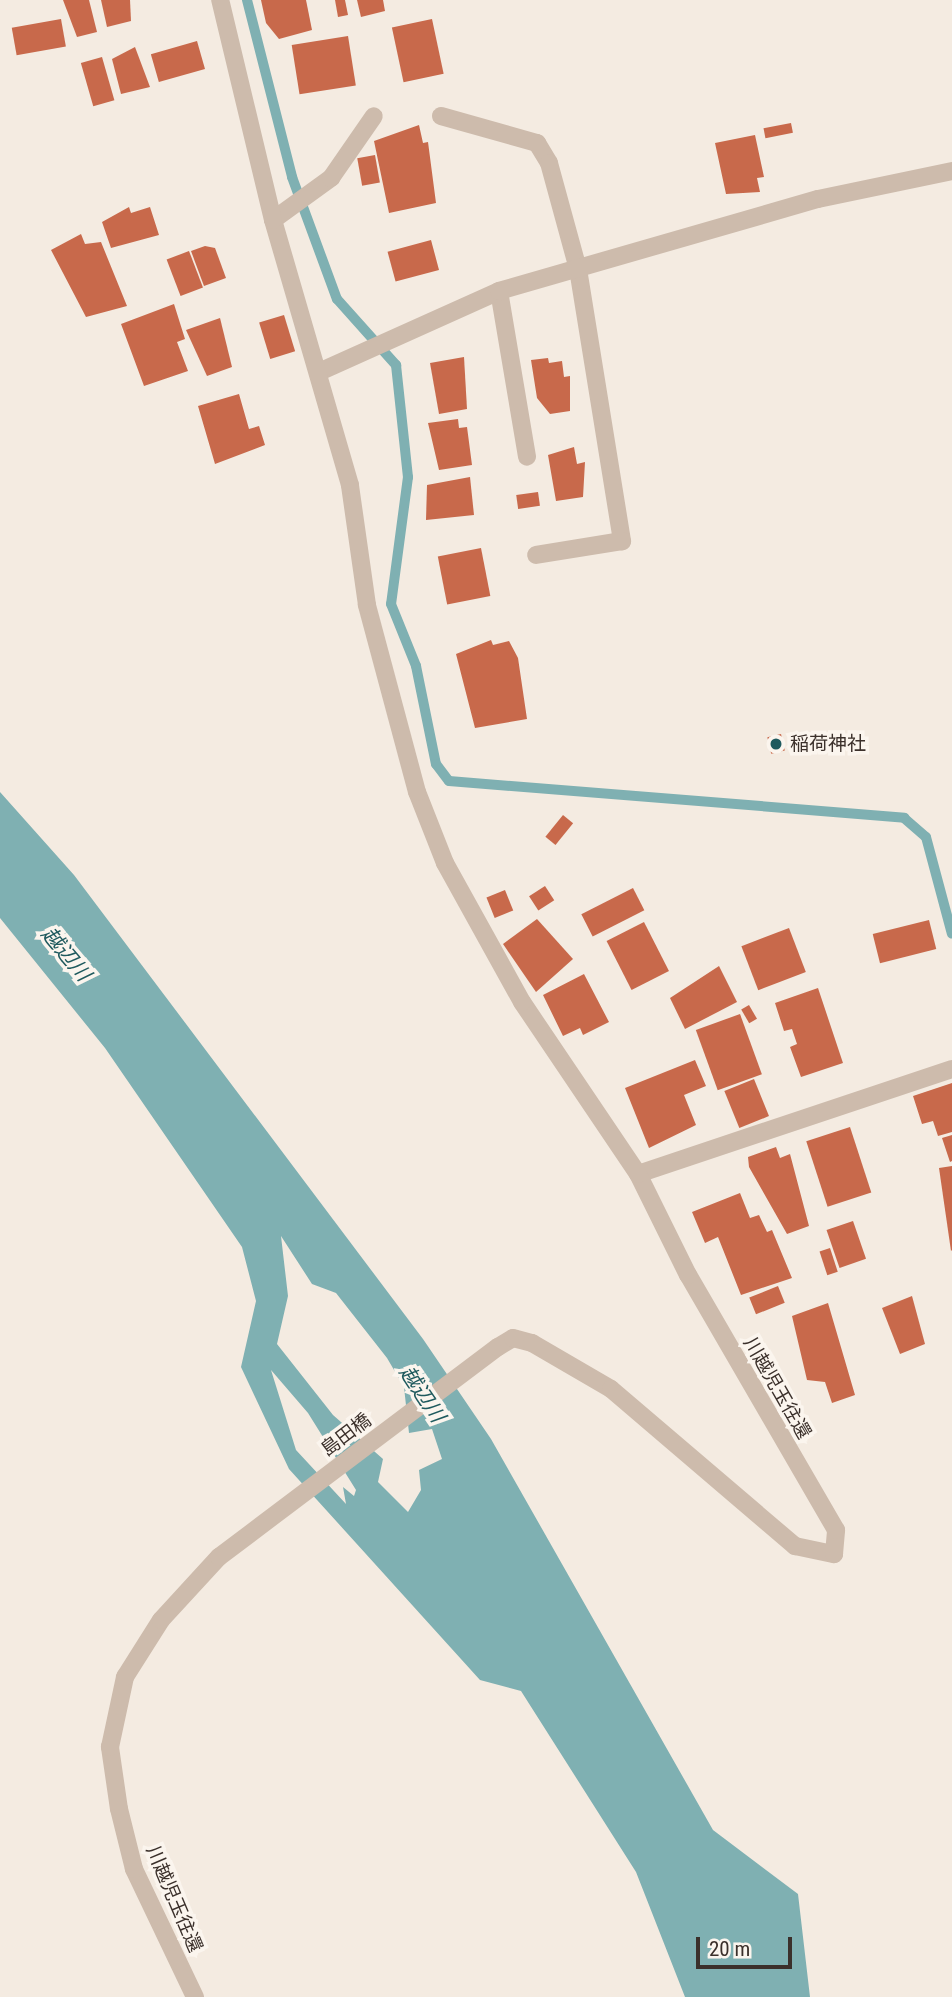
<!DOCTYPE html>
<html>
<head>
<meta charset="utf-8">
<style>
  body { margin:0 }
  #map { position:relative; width:952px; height:1997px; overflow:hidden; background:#f4ebe1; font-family:"Roboto Condensed","Noto Sans JP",sans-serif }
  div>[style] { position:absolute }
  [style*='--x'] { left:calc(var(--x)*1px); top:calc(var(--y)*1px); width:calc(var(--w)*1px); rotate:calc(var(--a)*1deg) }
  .water>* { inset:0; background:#7fb0b2 }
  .stream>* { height:10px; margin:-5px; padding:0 5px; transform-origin:5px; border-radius:5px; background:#7fb0b2 }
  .building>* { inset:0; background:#c8694b; transform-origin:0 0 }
  .minor>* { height:18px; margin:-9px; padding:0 9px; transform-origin:9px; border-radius:9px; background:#cdbbac }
  .dots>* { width:19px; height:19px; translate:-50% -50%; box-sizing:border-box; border:4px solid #fbf5ee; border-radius:50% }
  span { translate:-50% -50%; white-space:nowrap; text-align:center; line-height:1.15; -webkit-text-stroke:7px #fbf5ee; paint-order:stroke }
  .poi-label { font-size:19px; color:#3b302b }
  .left { translate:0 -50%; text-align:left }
  .street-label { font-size:19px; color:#3b302b }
  .water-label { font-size:21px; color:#1f5a5e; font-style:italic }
  .scale { position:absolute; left:696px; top:1937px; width:96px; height:32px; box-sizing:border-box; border:4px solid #3b302b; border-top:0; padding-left:9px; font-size:21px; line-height:24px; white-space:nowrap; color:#3b302b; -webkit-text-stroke:5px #fbf5ee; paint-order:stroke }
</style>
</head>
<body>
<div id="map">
  <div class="water">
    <div style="clip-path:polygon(evenodd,0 792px,74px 875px,423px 1339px,491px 1439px,713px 1830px,798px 1894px,810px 1997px,685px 1997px,636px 1872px,521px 1691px,480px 1680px,289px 1469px,241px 1367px,256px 1301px,242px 1247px,105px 1048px,0 918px,0 792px,281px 1236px,312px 1284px,336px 1293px,387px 1358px,404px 1387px,409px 1433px,432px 1429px,442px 1459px,419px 1470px,421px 1490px,408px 1512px,378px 1482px,383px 1459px,333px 1415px,277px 1344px,288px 1296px,281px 1236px,0 792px,271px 1370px,308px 1413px,356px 1490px,354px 1496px,343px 1487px,346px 1504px,296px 1450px,271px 1370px)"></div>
  </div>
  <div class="stream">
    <div style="--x:247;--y:0;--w:183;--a:75.7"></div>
    <div style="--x:292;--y:177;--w:130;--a:69.8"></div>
    <div style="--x:337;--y:299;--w:89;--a:48.2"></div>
    <div style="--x:396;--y:365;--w:113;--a:83.9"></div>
    <div style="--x:408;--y:477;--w:128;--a:97.6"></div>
    <div style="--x:391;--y:604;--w:67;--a:68"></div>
    <div style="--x:416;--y:666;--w:100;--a:78.5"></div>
    <div style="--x:436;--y:764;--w:21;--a:53"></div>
    <div style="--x:449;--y:781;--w:457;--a:4.6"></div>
    <div style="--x:904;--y:818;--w:29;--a:41"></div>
    <div style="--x:926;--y:837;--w:100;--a:75"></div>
  </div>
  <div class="building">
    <div style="clip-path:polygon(63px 0,89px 0,97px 32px,77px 37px)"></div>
    <div style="clip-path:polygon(101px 0,130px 0,131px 21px,107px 27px)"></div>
    <div style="clip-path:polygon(261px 0,306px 0,312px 30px,279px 39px,266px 23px)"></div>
    <div style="clip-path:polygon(335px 0,345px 0,348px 15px,338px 17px)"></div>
    <div style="clip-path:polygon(357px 0,383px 0,385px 11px,361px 17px)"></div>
    <div style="left:61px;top:19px;width:28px;height:50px;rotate:80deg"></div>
    <div style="left:432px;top:19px;width:56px;height:41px;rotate:78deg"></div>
    <div style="left:348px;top:36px;width:50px;height:57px;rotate:81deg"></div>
    <div style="left:197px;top:41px;width:29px;height:48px;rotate:74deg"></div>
    <div style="clip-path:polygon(135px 47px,150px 87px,121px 94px,112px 59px)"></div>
    <div style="left:102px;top:57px;width:45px;height:22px;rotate:74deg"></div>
    <div style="left:791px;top:123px;width:10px;height:28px;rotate:79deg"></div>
    <div style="clip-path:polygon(419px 125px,423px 143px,428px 142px,436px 203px,389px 213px,374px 141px)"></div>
    <div style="clip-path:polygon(755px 135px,764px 177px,757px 178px,760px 192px,726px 194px,715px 143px)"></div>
    <div style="left:375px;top:155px;width:28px;height:18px;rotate:80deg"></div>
    <div style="clip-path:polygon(129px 207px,131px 213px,150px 207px,159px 235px,111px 248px,102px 222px)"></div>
    <div style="clip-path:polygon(81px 234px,85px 244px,101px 242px,127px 306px,86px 317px,51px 250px)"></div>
    <div style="left:431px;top:240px;width:31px;height:45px;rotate:75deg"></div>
    <div style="clip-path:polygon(205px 246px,215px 248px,226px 278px,204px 286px,191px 251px)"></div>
    <div style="left:189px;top:251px;width:39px;height:24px;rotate:69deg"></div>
    <div style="clip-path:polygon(174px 304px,185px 339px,177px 342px,188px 371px,144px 386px,121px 324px)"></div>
    <div style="left:284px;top:315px;width:38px;height:26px;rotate:73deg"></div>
    <div style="clip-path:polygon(220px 318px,232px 367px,207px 376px,186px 330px)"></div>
    <div style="clip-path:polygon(464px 357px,467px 409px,439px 414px,430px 363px)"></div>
    <div style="clip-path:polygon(548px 358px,549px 363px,562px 361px,564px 377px,570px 376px,570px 411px,550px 414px,537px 398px,531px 360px)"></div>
    <div style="clip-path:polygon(239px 394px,249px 429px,259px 426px,265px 445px,215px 464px,198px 406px)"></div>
    <div style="clip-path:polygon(458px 419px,459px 428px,467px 427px,472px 465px,439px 470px,428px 423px)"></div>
    <div style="clip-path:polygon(574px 447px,577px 464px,585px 462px,583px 497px,556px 501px,548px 455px)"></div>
    <div style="clip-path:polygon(470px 477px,474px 515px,426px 520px,427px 485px)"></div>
    <div style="left:538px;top:492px;width:14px;height:22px;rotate:82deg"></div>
    <div style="left:481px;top:548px;width:49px;height:44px;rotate:79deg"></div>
    <div style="clip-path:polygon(491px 640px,493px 645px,509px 641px,518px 658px,527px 719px,475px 728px,456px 654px)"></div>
    <div style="left:781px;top:734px;width:17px;height:14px;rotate:77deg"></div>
    <div style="left:563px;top:815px;width:13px;height:28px;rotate:39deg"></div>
    <div style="left:545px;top:886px;width:17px;height:19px;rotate:57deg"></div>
    <div style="left:633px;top:888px;width:25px;height:58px;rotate:63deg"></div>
    <div style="left:505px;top:890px;width:22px;height:20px;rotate:68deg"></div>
    <div style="clip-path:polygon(537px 919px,573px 959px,536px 992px,503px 944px)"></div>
    <div style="left:929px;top:920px;width:30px;height:58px;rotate:76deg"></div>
    <div style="left:644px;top:922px;width:55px;height:42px;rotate:63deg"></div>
    <div style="left:789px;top:928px;width:47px;height:51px;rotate:69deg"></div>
    <div style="clip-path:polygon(719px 966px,737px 1002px,685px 1029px,670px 998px)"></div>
    <div style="clip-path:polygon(584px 974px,609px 1022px,583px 1035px,580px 1028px,563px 1036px,543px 995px)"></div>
    <div style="clip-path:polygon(818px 988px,843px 1063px,801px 1077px,790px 1047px,797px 1044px,792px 1029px,784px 1031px,775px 1003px)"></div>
    <div style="left:749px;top:1005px;width:16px;height:9px;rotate:60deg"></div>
    <div style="left:740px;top:1014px;width:64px;height:47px;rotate:70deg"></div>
    <div style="clip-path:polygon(695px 1060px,706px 1086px,684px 1095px,696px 1125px,649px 1148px,625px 1088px)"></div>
    <div style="left:754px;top:1079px;width:40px;height:32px;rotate:68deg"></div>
    <div style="clip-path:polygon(952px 1083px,952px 1132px,938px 1136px,933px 1121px,922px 1124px,913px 1096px)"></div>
    <div style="left:850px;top:1127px;width:69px;height:46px;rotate:72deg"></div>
    <div style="clip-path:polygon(952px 1135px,952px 1161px,950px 1162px,942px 1138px)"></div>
    <div style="clip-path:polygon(776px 1147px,780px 1158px,790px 1154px,809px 1226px,787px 1234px,749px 1167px,748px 1157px)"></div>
    <div style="clip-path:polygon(952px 1166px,952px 1250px,951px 1251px,939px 1168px)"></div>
    <div style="clip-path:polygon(740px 1193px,750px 1218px,759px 1215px,767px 1232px,772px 1230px,792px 1278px,741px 1295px,718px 1237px,705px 1243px,692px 1212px)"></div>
    <div style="left:853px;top:1221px;width:40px;height:28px;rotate:71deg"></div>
    <div style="left:830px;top:1248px;width:25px;height:11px;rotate:72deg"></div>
    <div style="left:778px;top:1286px;width:18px;height:31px;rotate:68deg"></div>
    <div style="clip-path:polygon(912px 1296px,925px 1344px,900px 1354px,882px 1308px)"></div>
    <div style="clip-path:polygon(828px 1303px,855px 1395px,832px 1403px,825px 1382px,807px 1380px,792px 1316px)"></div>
  </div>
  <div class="minor">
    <div style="--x:441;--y:116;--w:100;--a:15.7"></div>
    <div style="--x:537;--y:143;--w:23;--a:59"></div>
    <div style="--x:549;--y:163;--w:110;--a:74.7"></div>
    <div style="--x:578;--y:269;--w:276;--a:80.8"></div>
    <div style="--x:622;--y:541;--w:87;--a:170.8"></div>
    <div style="--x:273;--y:220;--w:72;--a:-35.9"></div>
    <div style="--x:331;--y:178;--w:75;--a:-55.3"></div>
    <div style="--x:499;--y:291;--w:168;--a:80.4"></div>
    <div style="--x:319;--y:372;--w:197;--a:-24.2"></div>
    <div style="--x:499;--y:291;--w:332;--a:-16.1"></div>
    <div style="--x:818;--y:199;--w:137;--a:-11.8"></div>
    <div style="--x:638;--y:1174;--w:331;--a:-18.5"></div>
    <div style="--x:195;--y:1997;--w:142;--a:-115.5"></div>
    <div style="--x:134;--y:1869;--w:62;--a:-104"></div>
    <div style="--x:119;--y:1809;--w:63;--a:-98.3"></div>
    <div style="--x:110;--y:1747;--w:72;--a:-77.9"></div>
    <div style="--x:125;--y:1677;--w:67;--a:-57.7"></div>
    <div style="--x:161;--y:1620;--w:86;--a:-47.4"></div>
    <div style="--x:219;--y:1557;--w:349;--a:-37"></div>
    <div style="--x:498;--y:1347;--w:17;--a:-31"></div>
    <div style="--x:513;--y:1338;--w:20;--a:15"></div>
    <div style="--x:532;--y:1343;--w:91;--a:30.2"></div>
    <div style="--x:611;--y:1389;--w:242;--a:40.5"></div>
    <div style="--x:795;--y:1546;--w:40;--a:12"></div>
    <div style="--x:834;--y:1554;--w:24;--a:-85"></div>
    <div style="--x:836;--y:1530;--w:295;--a:-120.1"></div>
    <div style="--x:688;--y:1275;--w:113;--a:-116.3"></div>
    <div style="--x:638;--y:1174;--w:207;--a:-124"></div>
    <div style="--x:522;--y:1002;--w:159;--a:-119"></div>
    <div style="--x:445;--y:863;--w:76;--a:-111.5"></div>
    <div style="--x:417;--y:792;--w:194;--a:-105"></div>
    <div style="--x:367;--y:605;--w:121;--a:-98.1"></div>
    <div style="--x:350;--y:485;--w:276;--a:-106.2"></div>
    <div style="--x:273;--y:220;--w:226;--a:-103.5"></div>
  </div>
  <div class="dots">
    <div style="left:776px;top:744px;background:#1f5a5e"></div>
  </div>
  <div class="poi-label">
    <span class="left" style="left:790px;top:744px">稲荷神社</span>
  </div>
  <div class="street-label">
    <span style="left:777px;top:1388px;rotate:60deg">川越児玉往還</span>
    <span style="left:346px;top:1435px;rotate:-37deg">島田橋</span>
    <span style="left:174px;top:1899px;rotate:67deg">川越児玉往還</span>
  </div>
  <div class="water-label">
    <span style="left:66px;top:954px;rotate:50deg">越辺川</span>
    <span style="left:422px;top:1394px;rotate:56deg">越辺川</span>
  </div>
  <div class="scale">20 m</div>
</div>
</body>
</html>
